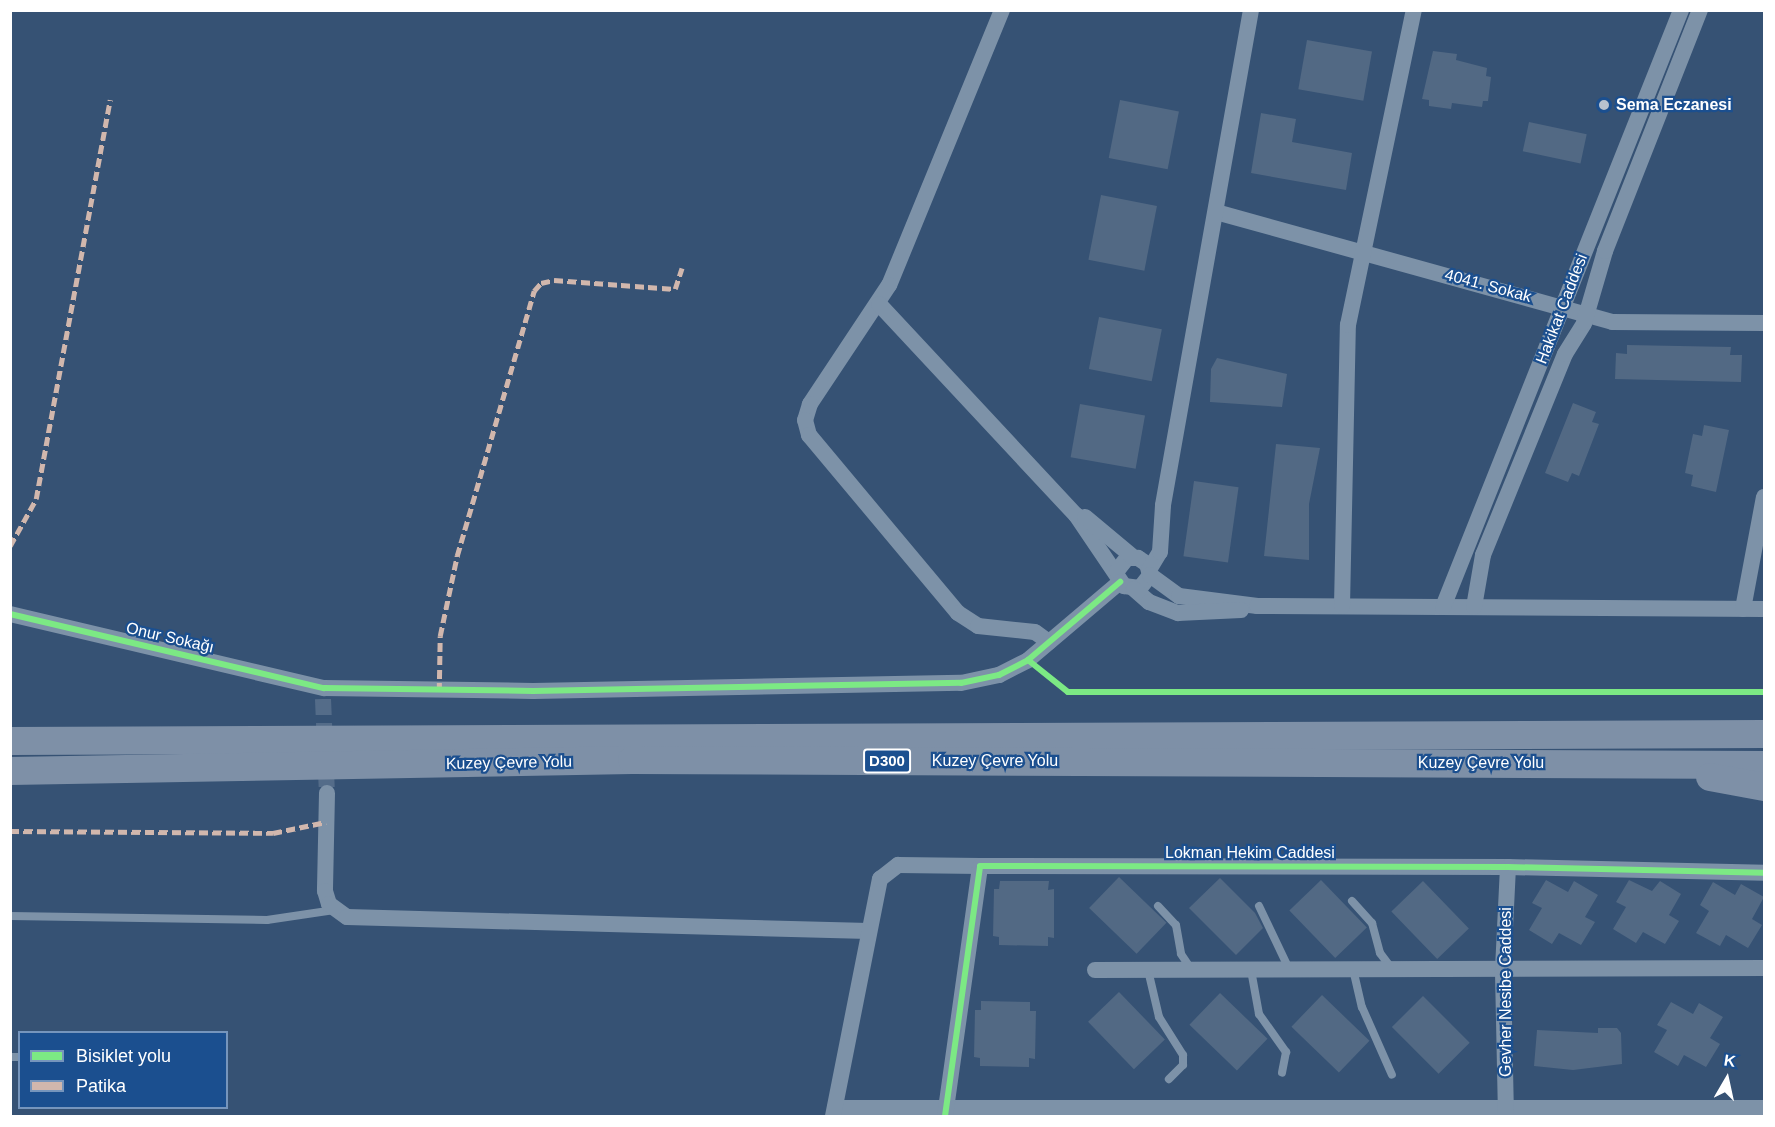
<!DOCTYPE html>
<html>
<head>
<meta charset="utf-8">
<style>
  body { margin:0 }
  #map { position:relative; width:1775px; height:1127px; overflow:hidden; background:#365274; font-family:Arial,sans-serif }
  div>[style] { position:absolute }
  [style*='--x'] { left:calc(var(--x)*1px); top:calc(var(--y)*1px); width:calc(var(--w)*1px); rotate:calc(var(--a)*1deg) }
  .building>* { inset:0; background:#526984; transform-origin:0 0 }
  .minor-tunnel>* { height:16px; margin-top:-8px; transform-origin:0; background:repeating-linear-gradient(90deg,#546c89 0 16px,transparent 0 24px) }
  .service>* { height:8px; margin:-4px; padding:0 4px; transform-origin:4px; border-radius:4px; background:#7d92a8 }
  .minor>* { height:16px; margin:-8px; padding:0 8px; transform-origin:8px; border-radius:8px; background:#7d92a8 }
  .trunk>* { height:28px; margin:-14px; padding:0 14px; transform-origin:14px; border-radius:14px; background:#7e90a7 }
  .quiet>* { height:4.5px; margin-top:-2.25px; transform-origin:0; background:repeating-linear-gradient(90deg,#d1b7ad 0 9px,transparent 0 13.5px) }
  .cycleway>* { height:6px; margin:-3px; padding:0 3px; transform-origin:3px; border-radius:3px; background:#7ce984 }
  .dots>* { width:16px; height:16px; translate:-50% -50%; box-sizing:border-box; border:3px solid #1b4f8f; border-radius:50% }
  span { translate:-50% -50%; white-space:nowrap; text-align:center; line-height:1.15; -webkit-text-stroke:4.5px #1b4f8f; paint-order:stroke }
  .shield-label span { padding:2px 4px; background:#1b4f8f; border:2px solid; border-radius:4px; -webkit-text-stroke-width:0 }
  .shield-label { font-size:15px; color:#fff; font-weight:700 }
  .poi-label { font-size:16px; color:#fff; font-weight:700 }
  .left { translate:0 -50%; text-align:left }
  .street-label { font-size:16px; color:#fff }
  .frame { position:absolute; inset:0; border:12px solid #fff; pointer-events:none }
  .legend { position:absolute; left:18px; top:1031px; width:210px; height:78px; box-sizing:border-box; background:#1b4f8f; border:2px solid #7695bc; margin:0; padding:8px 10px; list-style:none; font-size:18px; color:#fff }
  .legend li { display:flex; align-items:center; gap:12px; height:30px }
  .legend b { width:30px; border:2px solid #7695bc }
  .north { position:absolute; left:1697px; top:1049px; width:60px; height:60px; -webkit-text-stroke:4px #1b4f8f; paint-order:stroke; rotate:9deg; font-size:16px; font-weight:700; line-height:24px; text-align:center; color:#fff }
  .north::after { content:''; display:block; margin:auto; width:21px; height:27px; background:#fff; clip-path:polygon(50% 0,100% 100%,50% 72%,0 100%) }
</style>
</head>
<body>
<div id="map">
  <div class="building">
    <div style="left:1307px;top:40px;width:66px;height:50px;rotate:10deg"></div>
    <div style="clip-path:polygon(1433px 51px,1457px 54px,1456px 60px,1487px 68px,1486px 76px,1491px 77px,1488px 101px,1483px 101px,1482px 107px,1452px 103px,1451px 109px,1429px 106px,1429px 100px,1422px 99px)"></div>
    <div style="left:1120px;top:100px;width:60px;height:59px;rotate:11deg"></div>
    <div style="clip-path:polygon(1261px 113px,1296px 119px,1292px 142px,1352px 153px,1346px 190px,1251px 173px)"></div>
    <div style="left:1529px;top:122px;width:59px;height:30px;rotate:12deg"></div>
    <div style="left:1101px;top:195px;width:57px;height:66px;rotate:11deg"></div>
    <div style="left:1099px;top:317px;width:64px;height:53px;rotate:11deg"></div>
    <div style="clip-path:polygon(1627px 345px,1731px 347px,1730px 355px,1742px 355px,1741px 382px,1615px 379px,1616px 353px,1627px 354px)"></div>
    <div style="clip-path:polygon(1217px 358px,1287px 374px,1282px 407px,1210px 402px,1211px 369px)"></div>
    <div style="clip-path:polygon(1573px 403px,1596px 412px,1592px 422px,1599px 424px,1579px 476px,1572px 473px,1568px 482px,1545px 473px)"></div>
    <div style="left:1080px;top:404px;width:66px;height:54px;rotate:10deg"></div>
    <div style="clip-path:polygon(1704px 425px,1729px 430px,1716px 492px,1691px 486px,1693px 475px,1685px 473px,1693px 434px,1702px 436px)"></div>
    <div style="clip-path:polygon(1276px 444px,1320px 448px,1309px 504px,1309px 560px,1264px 556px)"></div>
    <div style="left:1194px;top:481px;width:45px;height:76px;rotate:8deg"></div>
    <div style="left:1119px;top:877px;width:66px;height:43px;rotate:44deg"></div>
    <div style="clip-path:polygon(1220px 878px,1255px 913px,1263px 928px,1236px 955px,1189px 908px)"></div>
    <div style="left:1321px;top:880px;width:66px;height:44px;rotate:46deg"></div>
    <div style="clip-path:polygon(1546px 880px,1568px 892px,1574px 881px,1598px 895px,1585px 917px,1595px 922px,1581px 945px,1559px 933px,1552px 944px,1529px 930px,1542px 908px,1532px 903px)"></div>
    <div style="clip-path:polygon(1629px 880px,1652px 891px,1660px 881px,1681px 894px,1669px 915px,1679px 921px,1665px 944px,1643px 932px,1636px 943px,1613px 929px,1626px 907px,1616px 902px)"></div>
    <div style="clip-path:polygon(1000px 881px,1049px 881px,1048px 890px,1054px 889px,1054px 938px,1048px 937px,1048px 946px,999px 945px,999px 937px,993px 936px,994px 889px,999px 889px)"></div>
    <div style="left:1423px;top:881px;width:66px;height:44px;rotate:46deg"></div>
    <div style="clip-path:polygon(1713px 882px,1735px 895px,1741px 884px,1764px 897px,1752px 919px,1762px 925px,1748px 948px,1726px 935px,1720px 946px,1696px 933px,1709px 911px,1700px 905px)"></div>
    <div style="left:1119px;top:992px;width:66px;height:43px;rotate:46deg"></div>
    <div style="left:1220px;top:993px;width:66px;height:44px;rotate:44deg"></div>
    <div style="left:1322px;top:995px;width:66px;height:44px;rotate:44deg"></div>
    <div style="left:1423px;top:996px;width:66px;height:44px;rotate:45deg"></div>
    <div style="clip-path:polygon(981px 1001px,1030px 1002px,1030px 1011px,1036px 1011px,1035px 1059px,1029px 1058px,1029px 1067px,980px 1066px,980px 1058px,974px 1057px,975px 1010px,981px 1010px)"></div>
    <div style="clip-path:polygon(1671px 1002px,1693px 1014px,1699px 1003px,1723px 1017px,1710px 1038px,1720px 1044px,1706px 1067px,1684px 1055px,1678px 1066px,1654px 1052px,1667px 1030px,1657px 1025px)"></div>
    <div style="clip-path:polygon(1598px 1028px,1617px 1028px,1621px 1033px,1622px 1064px,1573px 1070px,1534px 1066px,1537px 1030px,1598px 1033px)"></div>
  </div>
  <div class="minor-tunnel">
    <div style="--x:323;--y:699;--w:94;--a:87.6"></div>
  </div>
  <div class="service">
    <div style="--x:1352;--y:901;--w:30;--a:48"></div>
    <div style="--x:1372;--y:923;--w:31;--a:75"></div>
    <div style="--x:1380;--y:953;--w:20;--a:53"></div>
    <div style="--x:1158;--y:906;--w:26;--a:47"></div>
    <div style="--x:1176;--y:925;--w:29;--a:80"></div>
    <div style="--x:1181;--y:954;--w:18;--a:56"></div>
    <div style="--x:1259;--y:906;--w:70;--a:64.5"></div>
    <div style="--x:10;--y:916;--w:257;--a:0.9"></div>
    <div style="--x:267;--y:920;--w:68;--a:-8.5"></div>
    <div style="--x:1353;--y:969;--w:39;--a:77"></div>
    <div style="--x:1362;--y:1007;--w:74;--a:66.2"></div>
    <div style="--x:1148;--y:970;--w:48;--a:76.8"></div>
    <div style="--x:1159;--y:1017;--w:45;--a:57.7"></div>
    <div style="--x:1183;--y:1055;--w:10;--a:90"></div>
    <div style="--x:1183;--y:1065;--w:20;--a:135"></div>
    <div style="--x:1251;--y:970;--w:45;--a:79.7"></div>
    <div style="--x:1259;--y:1014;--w:47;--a:54.6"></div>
    <div style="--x:1286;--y:1052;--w:21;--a:101"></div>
    <div style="--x:10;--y:1057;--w:10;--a:0"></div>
  </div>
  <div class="minor">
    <div style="--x:1002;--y:10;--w:297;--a:112.3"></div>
    <div style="--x:889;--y:285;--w:143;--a:123.6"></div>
    <div style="--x:810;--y:404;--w:17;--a:107"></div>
    <div style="--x:805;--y:420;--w:16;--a:75"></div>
    <div style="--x:809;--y:435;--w:232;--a:50.1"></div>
    <div style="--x:958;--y:613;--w:24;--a:33"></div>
    <div style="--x:978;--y:626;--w:57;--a:6"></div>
    <div style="--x:1035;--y:632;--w:17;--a:36"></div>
    <div style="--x:1216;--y:212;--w:411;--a:15.5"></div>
    <div style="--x:1612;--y:322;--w:152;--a:0.4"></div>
    <div style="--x:879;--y:304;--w:289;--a:47"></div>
    <div style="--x:1076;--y:515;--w:86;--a:55.9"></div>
    <div style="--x:1124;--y:586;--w:16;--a:7"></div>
    <div style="--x:1140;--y:588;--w:16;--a:-52"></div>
    <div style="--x:1150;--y:575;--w:11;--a:-105"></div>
    <div style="--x:1147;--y:564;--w:11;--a:-146"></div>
    <div style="--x:1138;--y:558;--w:11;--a:180"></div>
    <div style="--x:1127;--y:558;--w:16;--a:128"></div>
    <div style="--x:1085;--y:517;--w:62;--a:39.8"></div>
    <div style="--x:1149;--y:570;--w:21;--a:-59"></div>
    <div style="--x:1160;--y:552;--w:47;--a:-86.3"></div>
    <div style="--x:1163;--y:505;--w:503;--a:-79.92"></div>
    <div style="--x:1150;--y:575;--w:36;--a:36"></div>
    <div style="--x:1179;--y:596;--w:79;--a:7.3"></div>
    <div style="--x:1257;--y:606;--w:507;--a:0.34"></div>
    <div style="--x:1134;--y:589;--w:20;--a:41"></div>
    <div style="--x:1149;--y:602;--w:31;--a:21"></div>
    <div style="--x:1178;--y:613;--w:63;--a:-2.7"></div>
    <div style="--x:1342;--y:606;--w:281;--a:-88.8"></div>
    <div style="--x:1348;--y:325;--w:322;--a:-78.2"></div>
    <div style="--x:1443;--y:607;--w:643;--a:-68.26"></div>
    <div style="--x:1474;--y:607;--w:53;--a:-80.2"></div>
    <div style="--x:1483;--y:555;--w:217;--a:-67.8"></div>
    <div style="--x:1565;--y:354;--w:36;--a:-58"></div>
    <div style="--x:1584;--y:323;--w:75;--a:-73.7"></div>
    <div style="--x:1605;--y:251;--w:259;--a:-68.5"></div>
    <div style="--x:1743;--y:609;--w:114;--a:-79.4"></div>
    <div style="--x:10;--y:614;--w:323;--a:13.3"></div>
    <div style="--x:324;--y:688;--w:209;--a:0.8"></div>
    <div style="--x:533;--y:691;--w:428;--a:-1.1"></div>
    <div style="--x:961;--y:683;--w:39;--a:-12"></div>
    <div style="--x:999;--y:675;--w:33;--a:-27"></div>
    <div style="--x:1028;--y:660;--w:121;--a:-40.3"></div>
    <div style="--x:327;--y:793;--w:98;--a:91.2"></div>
    <div style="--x:325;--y:891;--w:14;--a:73"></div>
    <div style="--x:329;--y:904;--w:22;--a:36"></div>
    <div style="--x:347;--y:917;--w:522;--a:1.54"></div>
    <div style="--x:1095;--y:970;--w:669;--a:-0.17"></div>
    <div style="--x:835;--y:1108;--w:929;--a:0"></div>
    <div style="--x:833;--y:1116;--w:242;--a:-78.8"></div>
    <div style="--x:880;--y:879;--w:23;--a:-38"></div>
    <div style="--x:898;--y:865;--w:82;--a:0.7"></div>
    <div style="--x:945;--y:1116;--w:252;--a:-82"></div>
    <div style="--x:980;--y:866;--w:528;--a:0.11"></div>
    <div style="--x:1508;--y:867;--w:256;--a:1.3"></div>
    <div style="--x:1506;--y:1116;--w:147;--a:-91.2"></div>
    <div style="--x:1503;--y:969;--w:102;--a:-87.2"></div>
  </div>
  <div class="trunk">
    <div style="--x:10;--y:741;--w:1754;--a:-0.23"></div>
    <div style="--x:10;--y:771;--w:622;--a:-1.01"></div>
    <div style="--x:632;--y:760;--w:1132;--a:0.25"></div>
    <div style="--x:1710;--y:777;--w:55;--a:10.5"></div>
  </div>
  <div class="quiet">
    <div style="--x:10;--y:546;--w:54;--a:-61"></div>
    <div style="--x:36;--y:499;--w:406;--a:-79.5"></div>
    <div style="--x:439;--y:692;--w:56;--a:-89"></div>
    <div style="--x:440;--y:636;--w:82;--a:-78"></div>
    <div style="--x:457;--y:556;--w:276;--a:-73.8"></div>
    <div style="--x:534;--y:291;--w:11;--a:-49"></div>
    <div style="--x:541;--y:283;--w:13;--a:-13"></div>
    <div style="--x:554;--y:280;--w:121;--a:4.3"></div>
    <div style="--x:675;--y:289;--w:22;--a:-72"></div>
    <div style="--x:10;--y:831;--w:263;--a:0.4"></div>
    <div style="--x:273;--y:833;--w:54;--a:-11.7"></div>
  </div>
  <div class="cycleway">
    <div style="--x:10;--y:614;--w:323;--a:13.3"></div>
    <div style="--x:324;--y:688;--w:209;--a:0.8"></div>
    <div style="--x:533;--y:691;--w:428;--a:-1.1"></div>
    <div style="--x:961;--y:683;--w:39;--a:-12"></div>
    <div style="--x:999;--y:675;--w:33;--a:-27"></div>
    <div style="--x:1028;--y:660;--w:121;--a:-40.3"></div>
    <div style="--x:1028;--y:660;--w:51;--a:38.7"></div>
    <div style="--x:1068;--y:692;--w:696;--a:0"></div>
    <div style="--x:945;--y:1116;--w:252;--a:-82"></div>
    <div style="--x:980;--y:866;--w:528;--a:0.11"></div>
    <div style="--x:1508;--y:867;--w:256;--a:1.3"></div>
  </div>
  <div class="dots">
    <div style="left:1604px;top:105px;background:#b9c2ce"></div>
  </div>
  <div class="shield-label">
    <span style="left:887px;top:761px">D300</span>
  </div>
  <div class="poi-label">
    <span class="left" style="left:1616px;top:105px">Sema Eczanesi</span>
  </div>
  <div class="street-label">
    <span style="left:1488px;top:286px;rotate:15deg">4041. Sokak</span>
    <span style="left:1562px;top:309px;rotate:-69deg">Hakikat Caddesi</span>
    <span style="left:170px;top:638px;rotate:13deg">Onur Sokağı</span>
    <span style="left:995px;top:761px">Kuzey Çevre Yolu</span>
    <span style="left:509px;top:763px;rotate:-1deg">Kuzey Çevre Yolu</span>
    <span style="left:1481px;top:763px">Kuzey Çevre Yolu</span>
    <span style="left:1250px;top:853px">Lokman Hekim Caddesi</span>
    <span style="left:1506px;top:992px;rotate:-90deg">Gevher Nesibe Caddesi</span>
  </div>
  <div class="frame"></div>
  <ul class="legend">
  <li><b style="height:8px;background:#7ce984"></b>Bisiklet yolu</li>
  <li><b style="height:8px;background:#d1b7ad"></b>Patika</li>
  </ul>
  <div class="north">K</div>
</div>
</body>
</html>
